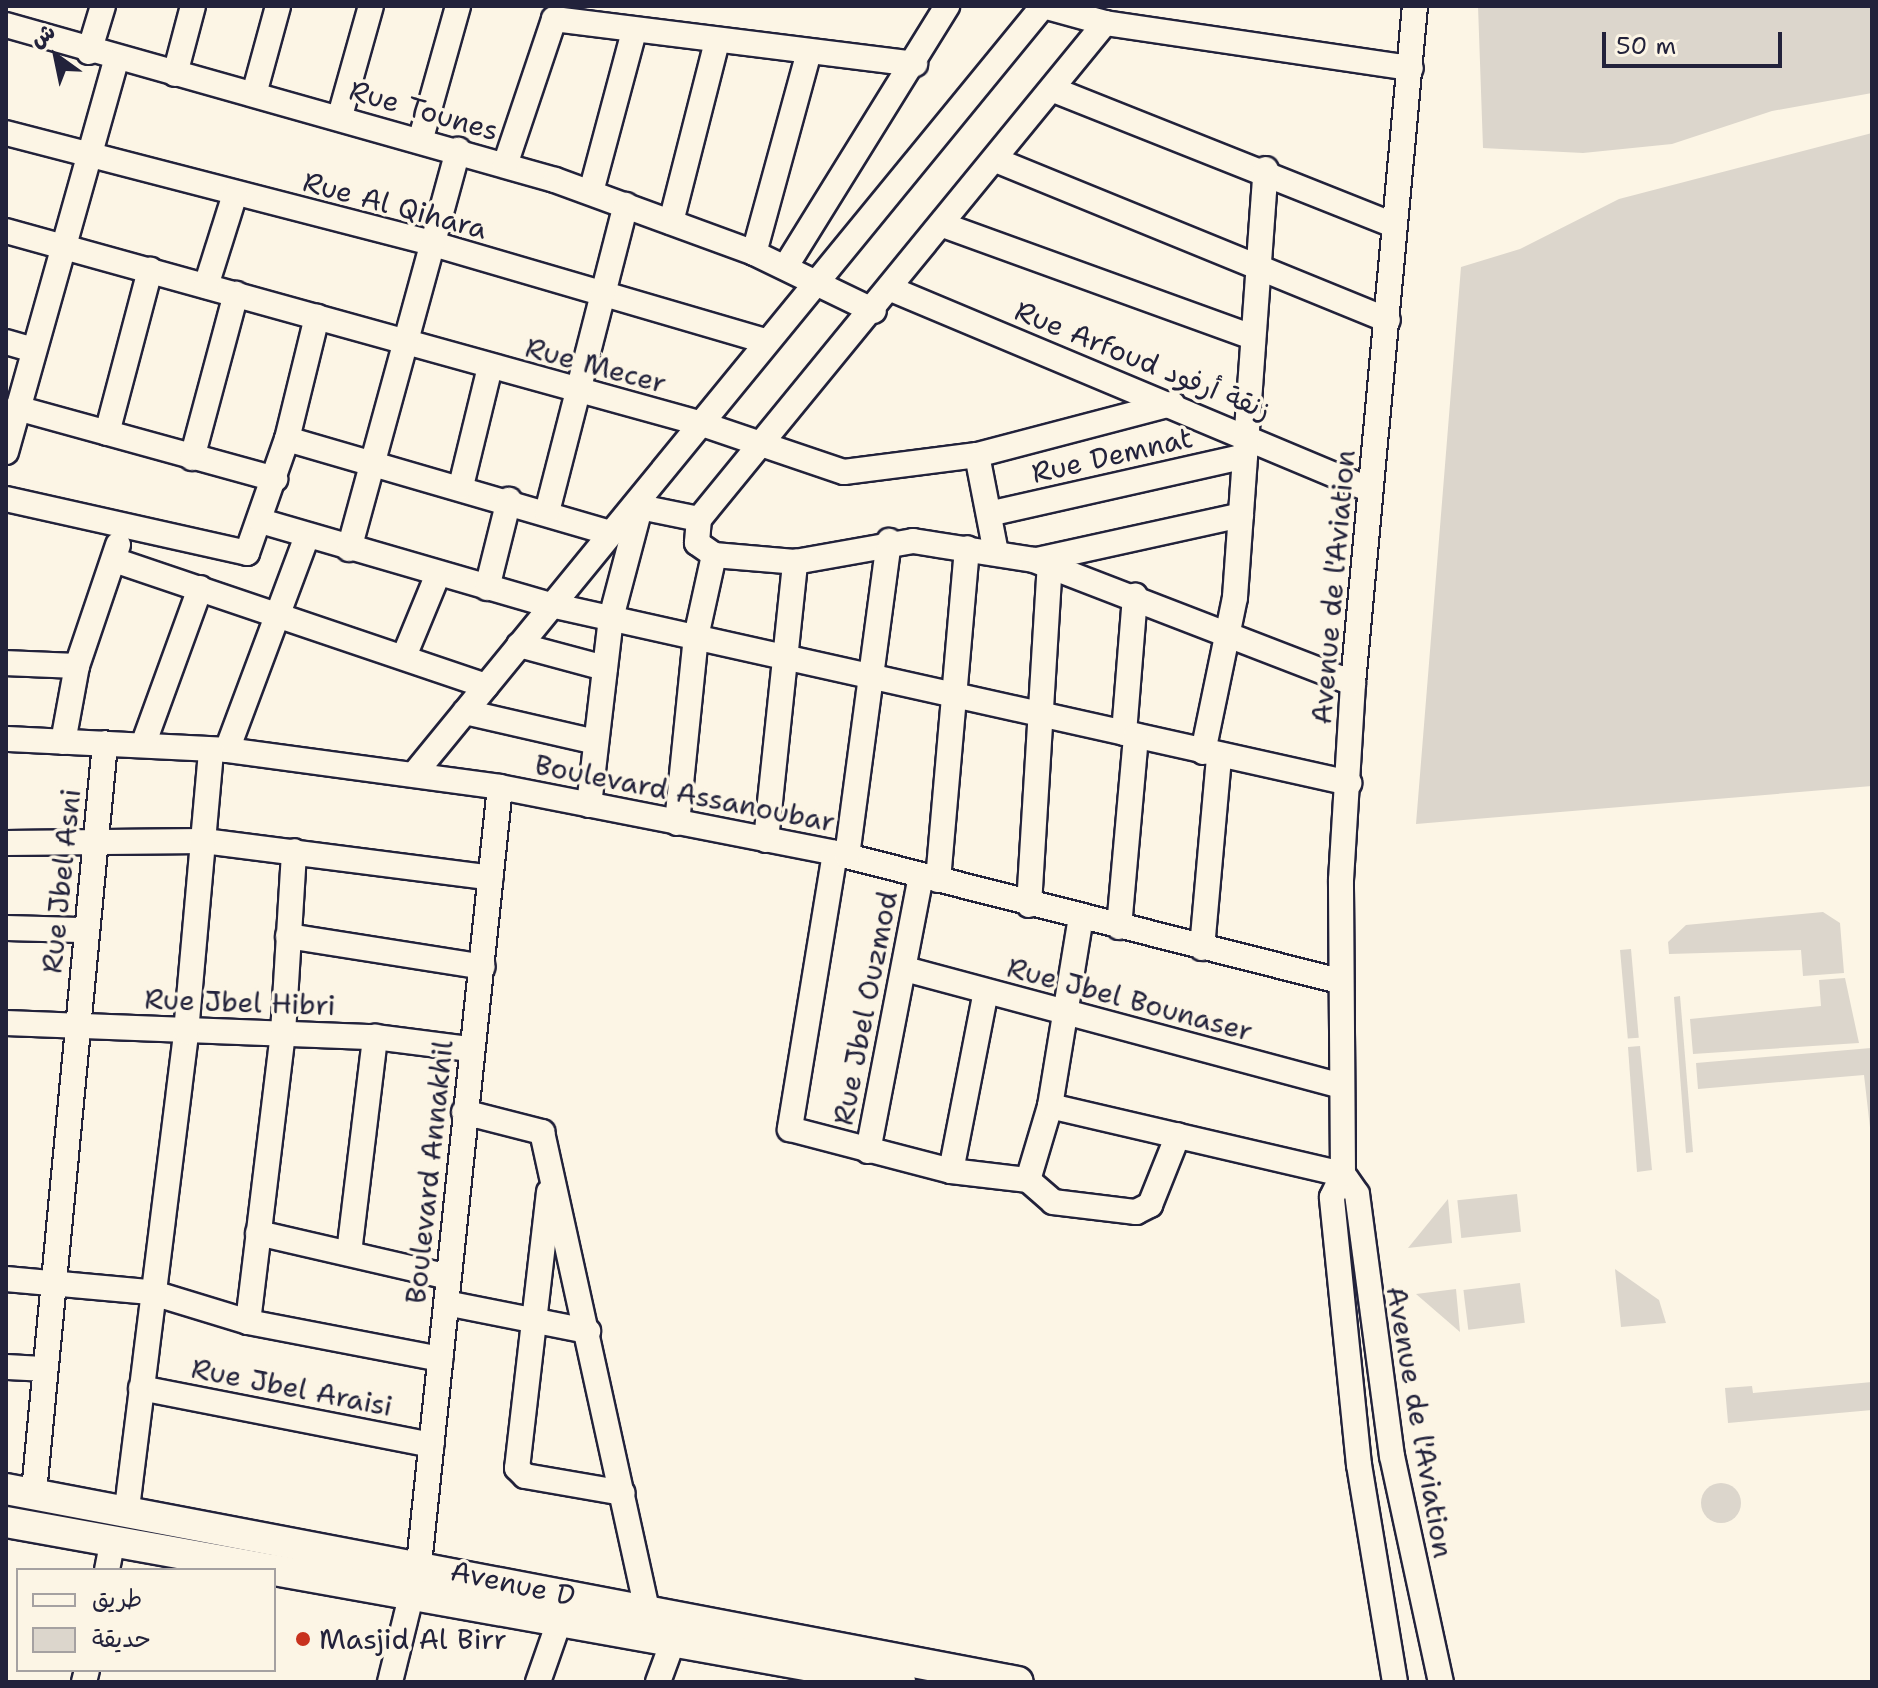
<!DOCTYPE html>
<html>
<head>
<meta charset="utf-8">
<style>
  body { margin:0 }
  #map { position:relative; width:1878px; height:1688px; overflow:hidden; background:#fcf5e5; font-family:"Shantell Sans","Playpen Sans Arabic",sans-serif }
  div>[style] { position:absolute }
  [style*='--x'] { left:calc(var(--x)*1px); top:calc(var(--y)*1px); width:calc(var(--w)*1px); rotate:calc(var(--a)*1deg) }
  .green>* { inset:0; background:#dcd6cc; transform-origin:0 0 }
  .round { border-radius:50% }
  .roads { filter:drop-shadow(2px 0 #22223b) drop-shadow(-2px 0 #22223b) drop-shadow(0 2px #22223b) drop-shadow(0 -2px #22223b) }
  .minor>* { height:24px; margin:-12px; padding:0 12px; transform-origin:12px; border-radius:12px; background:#fcf5e5 }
  .major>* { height:30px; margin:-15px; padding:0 15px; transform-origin:15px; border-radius:15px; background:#fcf5e5 }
  .dots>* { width:22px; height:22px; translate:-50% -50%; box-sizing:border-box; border:4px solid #fcf5e5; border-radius:50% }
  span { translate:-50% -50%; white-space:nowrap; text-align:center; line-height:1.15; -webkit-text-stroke:7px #fcf5e5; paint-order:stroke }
  .street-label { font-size:28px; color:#22223b }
  .poi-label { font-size:28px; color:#22223b }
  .left { translate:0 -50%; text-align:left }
  .frame { position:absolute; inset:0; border:8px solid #22223b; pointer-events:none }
  .legend { position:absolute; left:16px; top:1568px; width:260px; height:104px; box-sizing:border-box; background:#fcf5e5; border:2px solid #a5a1a1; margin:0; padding:10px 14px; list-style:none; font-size:24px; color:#22223b }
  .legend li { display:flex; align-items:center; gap:16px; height:40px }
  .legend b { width:40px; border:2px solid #a5a1a1 }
  .north { position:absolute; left:16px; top:16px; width:80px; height:80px; -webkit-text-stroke:6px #fcf5e5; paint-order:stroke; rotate:327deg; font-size:22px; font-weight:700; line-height:32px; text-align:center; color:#22223b }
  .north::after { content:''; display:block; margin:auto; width:28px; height:36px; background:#22223b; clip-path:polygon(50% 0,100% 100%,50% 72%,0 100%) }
  .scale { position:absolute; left:1602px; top:32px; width:180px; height:36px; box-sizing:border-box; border:4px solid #22223b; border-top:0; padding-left:10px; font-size:24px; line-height:28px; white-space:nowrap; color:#22223b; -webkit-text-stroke:6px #fcf5e5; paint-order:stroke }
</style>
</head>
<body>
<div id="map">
  <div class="green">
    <div style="clip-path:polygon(1478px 6px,1872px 6px,1872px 93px,1772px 111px,1672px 144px,1583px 153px,1483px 148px)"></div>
    <div style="clip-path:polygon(1872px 133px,1872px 786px,1416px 824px,1461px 267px,1520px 249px,1619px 199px)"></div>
    <div style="clip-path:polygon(1823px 912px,1840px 923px,1844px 973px,1803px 976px,1801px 950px,1669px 954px,1668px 942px,1686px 925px)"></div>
    <div style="left:1631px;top:949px;width:89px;height:11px;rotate:85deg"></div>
    <div style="clip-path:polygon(1845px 978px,1859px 1043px,1693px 1054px,1690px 1019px,1821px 1006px,1819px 980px)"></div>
    <div style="clip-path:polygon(1680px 996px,1693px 1152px,1686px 1153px,1674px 997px)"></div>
    <div style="clip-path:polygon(1640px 1046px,1652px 1170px,1637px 1172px,1628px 1047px)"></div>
    <div style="clip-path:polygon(1871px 1048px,1872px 1145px,1864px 1075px,1698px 1089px,1696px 1063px)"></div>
    <div style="left:1517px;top:1194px;width:38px;height:60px;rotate:84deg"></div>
    <div style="clip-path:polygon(1448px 1199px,1452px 1243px,1408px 1248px)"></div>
    <div style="clip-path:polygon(1615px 1269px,1659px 1300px,1666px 1323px,1621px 1327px)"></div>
    <div style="left:1520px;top:1283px;width:40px;height:57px;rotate:83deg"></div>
    <div style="clip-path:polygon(1456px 1289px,1460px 1332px,1416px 1294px)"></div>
    <div style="clip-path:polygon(1872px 1382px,1872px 1410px,1728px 1423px,1725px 1388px,1752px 1386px,1753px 1393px)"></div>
    <div class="round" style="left:1701px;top:1483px;width:40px;height:40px"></div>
  </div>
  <div class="roads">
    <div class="minor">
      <div style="--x:1043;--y:6;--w:64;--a:15.3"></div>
      <div style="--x:1105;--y:23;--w:309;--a:8.4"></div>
      <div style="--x:1105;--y:23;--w:641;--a:129.3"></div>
      <div style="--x:699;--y:519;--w:24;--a:95"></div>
      <div style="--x:697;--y:543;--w:21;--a:35"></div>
      <div style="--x:714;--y:555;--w:81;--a:4.9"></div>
      <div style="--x:795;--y:562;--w:120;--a:-10.1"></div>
      <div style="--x:913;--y:541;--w:122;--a:8.9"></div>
      <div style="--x:1034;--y:560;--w:342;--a:21.1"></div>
      <div style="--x:6;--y:25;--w:570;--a:15.77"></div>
      <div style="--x:555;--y:180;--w:212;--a:20.1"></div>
      <div style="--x:754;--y:253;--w:133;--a:25.8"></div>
      <div style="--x:89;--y:52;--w:48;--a:-73.1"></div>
      <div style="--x:175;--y:74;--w:70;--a:-75.2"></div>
      <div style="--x:1054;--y:90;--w:367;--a:21.7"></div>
      <div style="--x:254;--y:94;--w:91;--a:-74.7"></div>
      <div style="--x:340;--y:116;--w:114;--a:-74.3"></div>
      <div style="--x:6;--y:133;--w:438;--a:14.5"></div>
      <div style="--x:430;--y:243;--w:350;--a:16.3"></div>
      <div style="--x:421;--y:138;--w:137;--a:-74.3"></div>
      <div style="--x:998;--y:161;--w:421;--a:22.2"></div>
      <div style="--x:505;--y:165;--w:154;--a:-71.4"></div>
      <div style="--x:554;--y:19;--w:364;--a:7.1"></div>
      <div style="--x:591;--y:192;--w:167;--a:-75"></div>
      <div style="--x:671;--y:222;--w:187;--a:-75.7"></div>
      <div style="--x:943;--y:225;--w:326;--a:19.9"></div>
      <div style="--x:6;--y:231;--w:719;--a:15.49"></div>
      <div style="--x:699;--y:423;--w:153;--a:18.7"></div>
      <div style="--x:844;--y:472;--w:134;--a:-7.3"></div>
      <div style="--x:977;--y:455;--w:202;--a:-14.7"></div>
      <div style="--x:754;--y:253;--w:208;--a:-74.7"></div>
      <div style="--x:786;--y:266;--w:306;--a:-58.2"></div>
      <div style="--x:206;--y:286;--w:96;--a:-72.5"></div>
      <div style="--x:891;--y:289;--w:519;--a:22.76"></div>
      <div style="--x:6;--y:342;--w:29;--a:16"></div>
      <div style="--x:17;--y:408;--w:268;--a:15.4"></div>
      <div style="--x:107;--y:433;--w:169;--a:-75.2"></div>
      <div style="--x:287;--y:439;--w:334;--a:16.2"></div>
      <div style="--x:6;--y:452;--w:407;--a:-74.3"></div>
      <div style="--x:977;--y:455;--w:100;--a:79"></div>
      <div style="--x:192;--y:458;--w:170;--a:-75"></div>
      <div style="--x:461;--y:486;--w:122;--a:-76.3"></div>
      <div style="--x:6;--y:499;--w:247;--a:12.6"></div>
      <div style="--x:247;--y:553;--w:121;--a:-70.7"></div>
      <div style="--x:287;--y:439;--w:126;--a:-76.2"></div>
      <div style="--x:640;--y:507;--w:60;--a:11.5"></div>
      <div style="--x:547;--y:512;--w:317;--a:-75.6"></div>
      <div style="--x:993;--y:513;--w:258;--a:-12.7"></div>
      <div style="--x:261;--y:521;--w:302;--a:16.2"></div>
      <div style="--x:551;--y:605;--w:818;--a:12.57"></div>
      <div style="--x:349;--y:549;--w:414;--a:-74.7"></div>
      <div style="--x:114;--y:560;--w:393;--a:18.7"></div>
      <div style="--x:1037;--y:560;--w:209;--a:-12.4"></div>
      <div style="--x:487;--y:588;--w:91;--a:-76"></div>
      <div style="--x:519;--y:645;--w:89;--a:15"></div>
      <div style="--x:405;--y:654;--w:87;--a:-67.6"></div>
      <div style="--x:6;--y:663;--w:71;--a:2.4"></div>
      <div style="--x:465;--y:712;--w:134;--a:12.9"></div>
      <div style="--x:1124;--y:733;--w:138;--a:-85.4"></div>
      <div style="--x:6;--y:739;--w:221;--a:2.8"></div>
      <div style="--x:227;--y:750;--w:275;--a:7.7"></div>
      <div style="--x:500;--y:787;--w:341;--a:11.1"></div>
      <div style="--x:835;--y:853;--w:520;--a:14.25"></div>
      <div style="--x:63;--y:742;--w:77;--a:-79.6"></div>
      <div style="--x:77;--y:666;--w:128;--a:-71.3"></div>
      <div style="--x:143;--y:745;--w:167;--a:-70"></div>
      <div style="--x:227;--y:750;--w:228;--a:-69.5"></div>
      <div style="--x:1203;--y:752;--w:158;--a:-78.3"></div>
      <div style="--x:1235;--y:597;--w:429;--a:-85.9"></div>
      <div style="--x:415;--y:773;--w:991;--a:-50.69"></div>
      <div style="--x:589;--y:805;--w:188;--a:-83.3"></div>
      <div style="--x:611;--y:618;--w:125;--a:-75.2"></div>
      <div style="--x:677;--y:823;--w:187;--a:-84.2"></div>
      <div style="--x:696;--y:637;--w:84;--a:-77.6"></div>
      <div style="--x:766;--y:840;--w:280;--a:-84"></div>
      <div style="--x:6;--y:843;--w:198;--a:-0.6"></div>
      <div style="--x:204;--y:841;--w:289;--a:7.3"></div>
      <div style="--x:835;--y:853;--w:280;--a:99.3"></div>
      <div style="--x:790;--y:1129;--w:166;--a:14.6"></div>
      <div style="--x:951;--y:1171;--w:78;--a:6.7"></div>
      <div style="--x:847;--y:856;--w:318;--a:-82.4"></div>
      <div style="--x:938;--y:880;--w:333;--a:-85"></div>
      <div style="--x:1029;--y:905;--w:341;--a:-86.5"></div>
      <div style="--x:1119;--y:927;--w:192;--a:-84.9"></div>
      <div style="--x:6;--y:928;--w:79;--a:1.5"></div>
      <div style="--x:288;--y:936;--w:197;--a:9"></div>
      <div style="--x:1202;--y:948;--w:193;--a:-84.9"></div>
      <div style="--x:905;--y:969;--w:451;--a:15"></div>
      <div style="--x:6;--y:1023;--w:369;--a:2.2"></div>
      <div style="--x:375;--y:1037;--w:96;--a:7.2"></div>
      <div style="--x:1050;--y:1106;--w:301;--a:13.1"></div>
      <div style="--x:464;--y:1112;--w:81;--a:14.4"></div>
      <div style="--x:542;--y:1132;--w:489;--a:77.6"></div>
      <div style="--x:868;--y:1151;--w:280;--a:-79.1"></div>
      <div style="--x:951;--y:1171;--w:183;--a:-79"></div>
      <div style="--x:1343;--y:1174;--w:24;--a:55"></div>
      <div style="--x:1357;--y:1194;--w:264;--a:82.4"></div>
      <div style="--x:1392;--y:1456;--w:231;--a:77.8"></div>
      <div style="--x:1028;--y:1180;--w:77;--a:-73.4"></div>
      <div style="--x:1050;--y:1106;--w:192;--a:-80.7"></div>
      <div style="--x:1028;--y:1180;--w:33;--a:41"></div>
      <div style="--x:1053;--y:1202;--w:84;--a:6.9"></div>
      <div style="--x:1136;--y:1212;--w:16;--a:-27"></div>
      <div style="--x:1150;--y:1205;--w:75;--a:-68.2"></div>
      <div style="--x:549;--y:1192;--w:278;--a:96.6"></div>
      <div style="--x:517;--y:1468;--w:11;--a:45"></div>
      <div style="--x:525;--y:1476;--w:99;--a:9.8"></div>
      <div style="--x:258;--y:1233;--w:195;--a:13"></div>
      <div style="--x:349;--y:1253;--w:218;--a:-83.1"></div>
      <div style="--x:6;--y:1279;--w:145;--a:5.2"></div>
      <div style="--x:150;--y:1292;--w:102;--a:17"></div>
      <div style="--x:248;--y:1322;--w:196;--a:10.9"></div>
      <div style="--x:446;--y:1303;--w:145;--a:11.2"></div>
      <div style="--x:248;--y:1322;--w:291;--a:-83.1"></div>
      <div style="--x:283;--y:1033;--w:182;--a:-86.5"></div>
      <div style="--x:6;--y:1367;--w:38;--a:3"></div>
      <div style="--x:141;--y:1388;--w:296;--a:11.1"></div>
      <div style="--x:34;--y:1492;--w:752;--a:-84.58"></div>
      <div style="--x:127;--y:1508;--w:480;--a:-82.9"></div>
      <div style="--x:186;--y:1032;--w:283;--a:-84.9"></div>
      <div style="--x:107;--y:1570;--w:31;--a:-79"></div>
      <div style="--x:84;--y:1682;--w:12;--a:-76"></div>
      <div style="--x:390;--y:1682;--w:122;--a:-76.2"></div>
      <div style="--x:419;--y:1564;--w:781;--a:-84.05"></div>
      <div style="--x:538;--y:1682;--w:64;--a:-70.7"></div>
      <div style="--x:658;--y:1682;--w:40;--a:-69.8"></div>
      <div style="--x:1395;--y:1682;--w:220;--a:-99.4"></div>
      <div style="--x:1359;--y:1465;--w:269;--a:-95.8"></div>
      <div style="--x:1332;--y:1197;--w:25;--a:-64"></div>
      <div style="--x:1343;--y:1174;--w:294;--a:-90.4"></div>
      <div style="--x:1341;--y:880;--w:197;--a:-86.5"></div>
      <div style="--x:1353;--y:683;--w:680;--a:-84.77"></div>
    </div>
    <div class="major">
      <div style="--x:6;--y:1489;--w:1030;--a:10.8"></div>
      <div style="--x:6;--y:1522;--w:271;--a:10.2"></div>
      <div style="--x:274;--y:1570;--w:636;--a:10.14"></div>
    </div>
  </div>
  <div class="dots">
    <div style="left:303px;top:1639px;background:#c8321e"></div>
  </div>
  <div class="street-label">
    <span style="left:424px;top:110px;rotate:16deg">Rue Tounes</span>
    <span style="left:395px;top:205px;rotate:15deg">Rue Al Qihara</span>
    <span style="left:1143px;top:360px;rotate:22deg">Rue Arfoud زنقة أرفود</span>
    <span style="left:596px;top:365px;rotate:15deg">Rue Mecer</span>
    <span style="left:1112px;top:455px;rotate:-13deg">Rue Demnat</span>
    <span style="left:1333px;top:587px;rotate:-85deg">Avenue de l'Aviation</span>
    <span style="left:685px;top:793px;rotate:11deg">Boulevard Assanoubar</span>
    <span style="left:61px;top:881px;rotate:-84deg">Rue Jbel Asni</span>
    <span style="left:1130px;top:999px;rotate:15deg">Rue Jbel Bounaser</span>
    <span style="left:240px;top:1002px;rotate:2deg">Rue Jbel Hibri</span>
    <span style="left:865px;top:1008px;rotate:-79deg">Rue Jbel Ouzmod</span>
    <span style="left:429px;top:1172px;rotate:-84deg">Boulevard Annakhil</span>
    <span style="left:292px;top:1387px;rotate:11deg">Rue Jbel Araisi</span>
    <span style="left:1420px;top:1422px;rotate:80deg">Avenue de l'Aviation</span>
    <span style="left:513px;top:1583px;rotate:12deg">Avenue D</span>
  </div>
  <div class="poi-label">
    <span class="left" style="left:319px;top:1639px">Masjid Al Birr</span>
  </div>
  <div class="frame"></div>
  <ul class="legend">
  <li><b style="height:10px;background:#fcf5e5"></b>طريق</li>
  <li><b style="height:22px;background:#dcd6cc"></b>حديقة</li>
  </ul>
  <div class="north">ش</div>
  <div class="scale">50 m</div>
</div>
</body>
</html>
